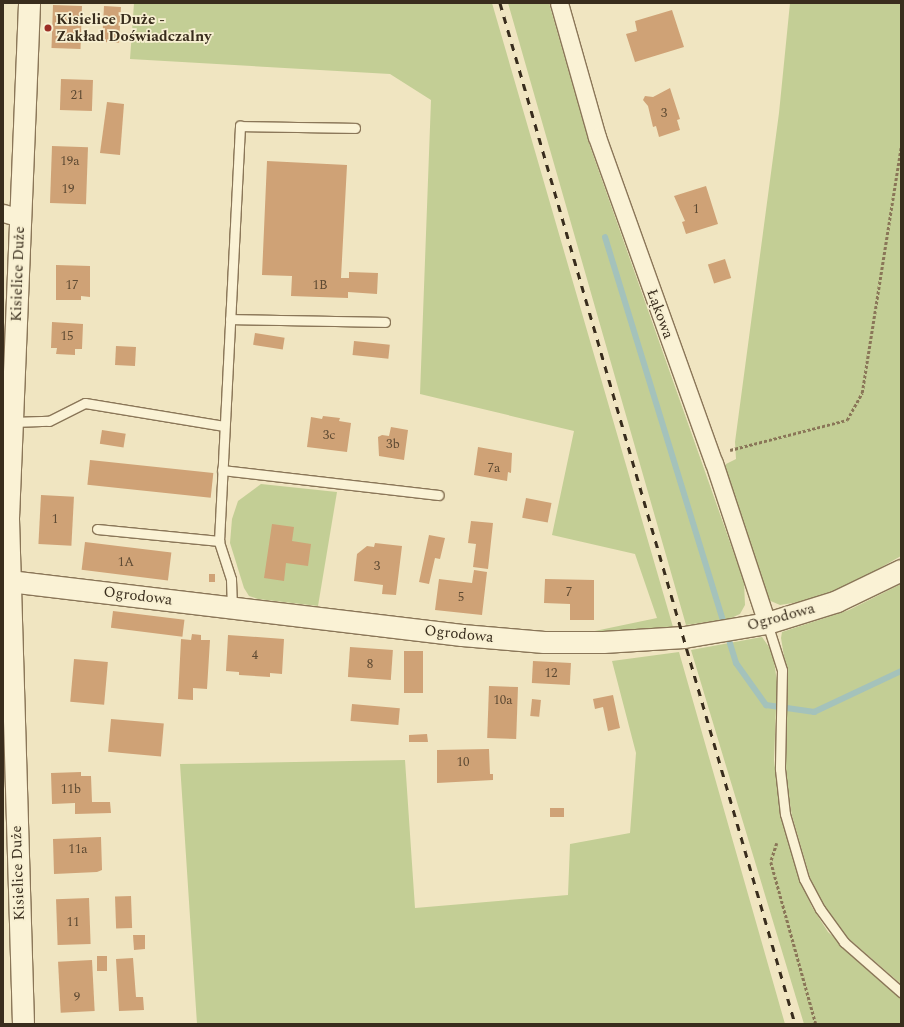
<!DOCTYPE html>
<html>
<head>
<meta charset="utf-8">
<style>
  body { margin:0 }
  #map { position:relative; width:904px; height:1027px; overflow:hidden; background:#f0e5c1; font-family:Spectral,serif }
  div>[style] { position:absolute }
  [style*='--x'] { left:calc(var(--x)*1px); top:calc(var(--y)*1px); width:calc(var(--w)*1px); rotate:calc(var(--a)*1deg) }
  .green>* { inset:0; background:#c3ce95 }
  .stream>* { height:6px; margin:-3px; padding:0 3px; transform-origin:3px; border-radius:3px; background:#a4c2bb }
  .building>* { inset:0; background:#cfa276; transform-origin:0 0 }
  .path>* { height:2.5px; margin-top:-1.25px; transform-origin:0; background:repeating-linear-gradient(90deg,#8a7658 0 3px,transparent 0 5px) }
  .roads { filter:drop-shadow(1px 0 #8a7658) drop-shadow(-1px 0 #8a7658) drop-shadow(0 1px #8a7658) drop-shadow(0 -1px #8a7658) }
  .service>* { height:9px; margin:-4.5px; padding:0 4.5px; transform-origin:4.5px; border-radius:4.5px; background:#faf2d5 }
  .minor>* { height:17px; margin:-8.5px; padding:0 8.5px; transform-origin:8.5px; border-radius:8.5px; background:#faf2d5 }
  .tertiary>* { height:21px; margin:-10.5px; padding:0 10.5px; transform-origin:10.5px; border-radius:10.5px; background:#faf2d5 }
  .rail>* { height:3px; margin-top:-1.5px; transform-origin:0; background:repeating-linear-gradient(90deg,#392d1d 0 7px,transparent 0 14px) }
  .dots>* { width:11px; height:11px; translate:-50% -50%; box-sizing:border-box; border:2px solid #f7efd1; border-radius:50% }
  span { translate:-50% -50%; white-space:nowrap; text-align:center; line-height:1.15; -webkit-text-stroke:3.5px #f7efd1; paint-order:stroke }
  .number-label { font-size:13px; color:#5e4a33 }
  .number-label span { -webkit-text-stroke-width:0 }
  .poi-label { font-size:15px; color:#392d1d; font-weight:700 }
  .left { translate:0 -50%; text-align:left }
  .street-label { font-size:15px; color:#392d1d }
  .frame { position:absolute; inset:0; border:4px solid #392d1d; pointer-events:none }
</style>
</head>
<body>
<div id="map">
  <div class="green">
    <div style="clip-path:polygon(134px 3px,492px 3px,673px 627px,590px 632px,657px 618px,635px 554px,552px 535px,574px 431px,420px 394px,431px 100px,390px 74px,130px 59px)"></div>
    <div style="clip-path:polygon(508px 3px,549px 3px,590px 146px,744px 582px,745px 605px,740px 614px,729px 619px,686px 625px)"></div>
    <div style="clip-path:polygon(790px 3px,901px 3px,901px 556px,843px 589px,806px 601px,780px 605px,766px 599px,723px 470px,726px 464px,736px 459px,735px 442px,779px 113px)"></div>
    <div style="clip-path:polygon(261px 484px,337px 492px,318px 606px,258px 599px,249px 596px,244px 588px,230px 543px,232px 519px,238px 501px)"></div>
    <div style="clip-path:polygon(901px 584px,901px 984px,841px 932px,821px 903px,810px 878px,792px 816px,787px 786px,785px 748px,788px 681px,781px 638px,782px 632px,849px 610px)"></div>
    <div style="clip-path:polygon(762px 637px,769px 647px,774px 661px,777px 682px,774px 760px,780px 806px,796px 870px,812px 907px,828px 932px,901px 998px,901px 1024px,804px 1024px,691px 650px)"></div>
    <div style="clip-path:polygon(679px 652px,785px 1024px,197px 1024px,180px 764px,405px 760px,415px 908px,568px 895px,570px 844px,630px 833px,636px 753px,612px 661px)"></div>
  </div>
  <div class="stream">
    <div style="--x:605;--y:237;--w:446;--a:72.9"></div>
    <div style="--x:736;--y:663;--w:52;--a:54.5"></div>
    <div style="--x:766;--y:705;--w:49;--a:8.3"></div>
    <div style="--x:814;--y:712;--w:96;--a:-25.2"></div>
  </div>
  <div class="building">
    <div style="left:53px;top:5px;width:29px;height:43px;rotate:2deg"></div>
    <div style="left:104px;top:6px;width:17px;height:36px;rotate:3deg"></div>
    <div style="clip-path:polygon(672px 10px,684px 47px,635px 62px,626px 34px,637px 31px,635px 21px)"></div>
    <div style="left:61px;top:79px;width:32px;height:31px;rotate:2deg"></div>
    <div style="clip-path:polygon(670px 88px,680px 119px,677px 120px,680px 130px,659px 137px,656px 126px,653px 127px,648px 106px,643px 100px,645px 96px,653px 97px)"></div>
    <div style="clip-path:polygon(107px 102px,124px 104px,120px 155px,100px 153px)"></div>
    <div style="left:52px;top:146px;width:36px;height:57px;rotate:2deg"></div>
    <div style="clip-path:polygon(267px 161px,347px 165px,341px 278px,349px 278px,349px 272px,378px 273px,377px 294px,348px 292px,348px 298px,291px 296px,292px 276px,262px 275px)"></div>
    <div style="clip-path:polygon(706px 186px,718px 224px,686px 234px,682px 222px,685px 221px,674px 196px)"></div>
    <div style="left:725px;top:259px;width:20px;height:18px;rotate:72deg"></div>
    <div style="clip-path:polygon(56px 265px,90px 266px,90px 297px,81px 296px,81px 300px,56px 300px)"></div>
    <div style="clip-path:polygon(52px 322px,83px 324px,82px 349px,75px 349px,75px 355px,56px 354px,57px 348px,51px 348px)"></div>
    <div style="left:255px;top:333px;width:30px;height:12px;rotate:9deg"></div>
    <div style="left:354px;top:341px;width:36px;height:14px;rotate:6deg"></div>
    <div style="left:116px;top:346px;width:20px;height:19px;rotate:3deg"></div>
    <div style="clip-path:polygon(323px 416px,340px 418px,339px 421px,351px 423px,347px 452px,307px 447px,311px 417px,322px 419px)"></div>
    <div style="clip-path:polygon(391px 427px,408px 430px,404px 460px,379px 456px,378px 437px,382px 435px,389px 436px)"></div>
    <div style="left:102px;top:430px;width:24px;height:14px;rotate:9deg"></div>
    <div style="clip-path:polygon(478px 447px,512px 453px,511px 473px,508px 472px,507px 481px,474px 475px)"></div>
    <div style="left:90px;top:460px;width:124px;height:25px;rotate:6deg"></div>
    <div style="left:41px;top:495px;width:33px;height:49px;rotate:3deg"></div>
    <div style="left:526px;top:498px;width:26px;height:20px;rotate:11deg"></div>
    <div style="clip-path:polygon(471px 521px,493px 523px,488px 569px,473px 567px,476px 544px,468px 543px)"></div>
    <div style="clip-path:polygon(272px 524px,294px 527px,292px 541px,311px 544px,308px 566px,286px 563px,284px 581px,264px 578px)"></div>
    <div style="clip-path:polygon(429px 535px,445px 538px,440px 559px,435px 558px,429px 584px,419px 582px)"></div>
    <div style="left:85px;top:542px;width:87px;height:28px;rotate:7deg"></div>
    <div style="clip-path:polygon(375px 543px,402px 546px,396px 595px,382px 594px,383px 585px,354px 581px,357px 554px,367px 546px,374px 547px)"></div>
    <div style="clip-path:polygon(474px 570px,487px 572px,482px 615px,435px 610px,439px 579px,472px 583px)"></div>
    <div style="left:209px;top:574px;width:6px;height:8px"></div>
    <div style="clip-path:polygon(545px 579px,594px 580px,594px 620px,570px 620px,570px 604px,544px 603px)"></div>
    <div style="left:113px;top:611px;width:72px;height:17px;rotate:7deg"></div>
    <div style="clip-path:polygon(192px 634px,201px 635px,201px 640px,210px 640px,207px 689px,193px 688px,193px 700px,178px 699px,181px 639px,191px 640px)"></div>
    <div style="clip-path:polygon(228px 635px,284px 639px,282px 674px,270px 673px,270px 677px,239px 675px,239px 672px,226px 671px)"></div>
    <div style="left:350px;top:647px;width:43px;height:30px;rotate:4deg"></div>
    <div style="left:404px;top:651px;width:19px;height:42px"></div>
    <div style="left:74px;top:659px;width:34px;height:43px;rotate:5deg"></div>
    <div style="left:533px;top:661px;width:38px;height:22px;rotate:3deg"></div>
    <div style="left:489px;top:686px;width:29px;height:52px;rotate:2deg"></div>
    <div style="clip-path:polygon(613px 695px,620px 728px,608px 731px,603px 707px,595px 709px,593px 699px)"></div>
    <div style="left:532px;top:699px;width:9px;height:17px;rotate:6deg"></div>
    <div style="left:352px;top:704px;width:48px;height:17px;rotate:5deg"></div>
    <div style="left:111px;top:719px;width:53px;height:33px;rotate:5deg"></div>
    <div style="clip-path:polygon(427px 734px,428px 742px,409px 742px,409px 735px)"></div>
    <div style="clip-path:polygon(489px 749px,490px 774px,493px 774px,493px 780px,437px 783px,437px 750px)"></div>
    <div style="clip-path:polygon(81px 772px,81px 776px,91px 776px,92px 802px,110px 802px,111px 813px,75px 814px,75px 803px,52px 804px,51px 773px)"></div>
    <div style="left:564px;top:808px;width:9px;height:14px;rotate:90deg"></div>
    <div style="clip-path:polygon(101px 837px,102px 870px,97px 872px,54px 874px,53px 839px)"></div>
    <div style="left:131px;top:896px;width:32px;height:16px;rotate:88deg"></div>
    <div style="left:89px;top:898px;width:46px;height:33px;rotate:88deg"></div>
    <div style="clip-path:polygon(133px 935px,145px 935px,145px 949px,134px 950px)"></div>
    <div style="left:97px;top:956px;width:10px;height:15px"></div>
    <div style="clip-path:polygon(133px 958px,136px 997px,143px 997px,144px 1010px,119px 1011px,116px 959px)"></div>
    <div style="left:92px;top:960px;width:51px;height:34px;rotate:87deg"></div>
  </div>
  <div class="path">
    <div style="--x:730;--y:450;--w:121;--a:-14.4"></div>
    <div style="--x:847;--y:420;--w:31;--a:-61"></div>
    <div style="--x:862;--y:393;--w:250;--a:-81"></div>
    <div style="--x:777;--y:843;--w:20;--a:108"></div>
    <div style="--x:771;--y:862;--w:168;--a:74.5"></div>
  </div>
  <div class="roads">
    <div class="service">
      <div style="--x:230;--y:319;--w:155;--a:1.1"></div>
      <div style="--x:12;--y:422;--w:37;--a:-2"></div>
      <div style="--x:49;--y:421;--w:40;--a:-26.6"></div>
      <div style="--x:85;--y:403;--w:141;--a:9.4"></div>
      <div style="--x:222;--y:470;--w:218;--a:6.6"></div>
      <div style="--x:97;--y:529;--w:123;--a:5.6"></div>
      <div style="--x:232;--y:608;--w:29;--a:-92"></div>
      <div style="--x:231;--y:579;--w:40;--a:-108"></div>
      <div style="--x:219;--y:541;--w:416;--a:-87.1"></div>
      <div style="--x:240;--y:126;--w:115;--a:1"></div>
      <div style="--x:767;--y:623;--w:49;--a:72.3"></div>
      <div style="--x:782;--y:670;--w:99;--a:91.2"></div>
      <div style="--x:780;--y:769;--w:45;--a:83.7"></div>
      <div style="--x:785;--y:814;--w:68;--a:73.7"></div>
      <div style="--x:804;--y:879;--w:34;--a:62"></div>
      <div style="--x:820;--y:909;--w:41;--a:54"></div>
      <div style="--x:844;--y:942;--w:76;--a:41.3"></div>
    </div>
    <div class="minor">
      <div style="--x:559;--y:3;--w:139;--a:74.2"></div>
      <div style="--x:597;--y:137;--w:346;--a:70.3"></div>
      <div style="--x:714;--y:463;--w:169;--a:71.7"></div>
      <div style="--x:3;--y:213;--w:18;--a:16"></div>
    </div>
    <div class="tertiary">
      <div style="--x:9;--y:581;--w:456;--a:6.8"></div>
      <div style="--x:462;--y:635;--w:82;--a:4.9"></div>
      <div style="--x:544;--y:642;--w:59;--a:0"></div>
      <div style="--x:603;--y:642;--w:81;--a:-3.5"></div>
      <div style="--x:684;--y:637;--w:84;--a:-9.6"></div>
      <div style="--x:767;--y:623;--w:73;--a:-17.4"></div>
      <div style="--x:837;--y:601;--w:71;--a:-25.8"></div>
      <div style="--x:23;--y:1024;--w:506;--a:-91.7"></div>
      <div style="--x:8;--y:518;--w:515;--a:-87.66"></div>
    </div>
  </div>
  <div class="rail">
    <div style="--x:500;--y:3;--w:1063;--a:73.88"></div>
  </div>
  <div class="dots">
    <div style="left:48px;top:28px;background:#9b2e26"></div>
  </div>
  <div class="number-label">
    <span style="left:77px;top:95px">21</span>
    <span style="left:664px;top:113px">3</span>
    <span style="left:70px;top:161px">19a</span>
    <span style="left:68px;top:189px">19</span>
    <span style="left:696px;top:209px">1</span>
    <span style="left:72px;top:285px">17</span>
    <span style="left:320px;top:285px">1B</span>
    <span style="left:67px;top:336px">15</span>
    <span style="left:329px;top:435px">3c</span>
    <span style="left:393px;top:444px">3b</span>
    <span style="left:494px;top:468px">7a</span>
    <span style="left:55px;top:519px">1</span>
    <span style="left:126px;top:562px">1A</span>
    <span style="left:377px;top:566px">3</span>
    <span style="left:569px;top:592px">7</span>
    <span style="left:461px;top:597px">5</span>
    <span style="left:255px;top:655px">4</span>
    <span style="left:370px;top:664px">8</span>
    <span style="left:551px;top:673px">12</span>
    <span style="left:503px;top:700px">10a</span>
    <span style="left:463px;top:762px">10</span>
    <span style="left:71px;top:789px">11b</span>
    <span style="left:78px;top:849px">11a</span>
    <span style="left:73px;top:922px">11</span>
    <span style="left:77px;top:997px">9</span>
  </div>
  <div class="poi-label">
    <span class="left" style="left:56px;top:28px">Kisielice Duże -<br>Zakład Doświadczalny</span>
  </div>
  <div class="street-label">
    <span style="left:18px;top:274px;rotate:-88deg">Kisielice Duże</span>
    <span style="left:660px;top:314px;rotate:70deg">Łąkowa</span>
    <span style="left:138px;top:596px;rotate:7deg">Ogrodowa</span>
    <span style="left:781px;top:617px;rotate:-15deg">Ogrodowa</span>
    <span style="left:459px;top:634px;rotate:6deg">Ogrodowa</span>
    <span style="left:18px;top:873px;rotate:-92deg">Kisielice Duże</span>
  </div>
  <div class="frame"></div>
</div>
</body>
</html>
